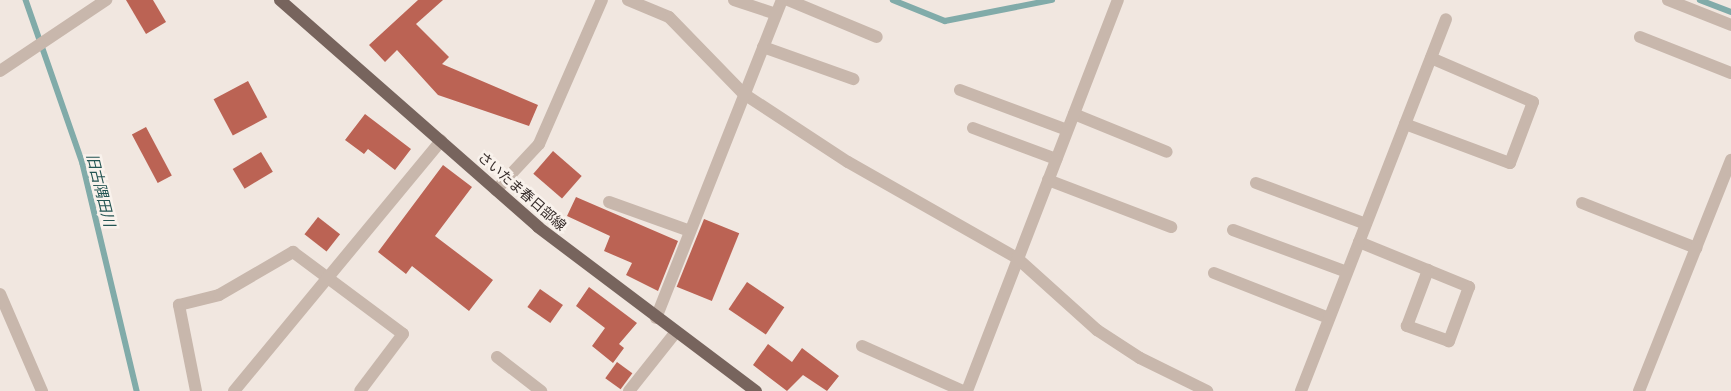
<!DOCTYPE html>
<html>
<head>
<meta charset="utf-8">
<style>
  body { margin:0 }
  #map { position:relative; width:1731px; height:391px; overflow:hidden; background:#f1e7e0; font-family:"IBM Plex Sans","Noto Sans JP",sans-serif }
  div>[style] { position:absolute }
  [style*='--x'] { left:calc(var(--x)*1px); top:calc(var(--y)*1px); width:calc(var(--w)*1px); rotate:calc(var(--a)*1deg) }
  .stream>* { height:5.5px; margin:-2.75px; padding:0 2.75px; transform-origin:2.75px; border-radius:2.75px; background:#81aba9 }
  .building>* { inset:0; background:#bb6354; transform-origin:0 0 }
  .minor>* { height:12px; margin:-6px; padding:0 6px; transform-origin:6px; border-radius:6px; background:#c8b7ac }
  .major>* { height:12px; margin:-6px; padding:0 6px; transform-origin:6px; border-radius:6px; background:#77645d }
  span { translate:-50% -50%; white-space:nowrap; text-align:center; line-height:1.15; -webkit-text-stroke:5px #f9f2ec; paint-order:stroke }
  .street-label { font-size:14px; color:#372d2b }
  .water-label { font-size:15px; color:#245553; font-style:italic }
</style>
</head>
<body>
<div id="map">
  <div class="stream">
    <div style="--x:26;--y:0;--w:174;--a:70.8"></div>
    <div style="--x:83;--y:164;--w:233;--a:76.6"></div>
    <div style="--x:893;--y:0;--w:56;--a:22"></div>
    <div style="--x:945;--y:21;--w:109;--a:-11.1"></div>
    <div style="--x:1700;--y:0;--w:33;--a:21"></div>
  </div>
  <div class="building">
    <div style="clip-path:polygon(126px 0,153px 0,166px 22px,146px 34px)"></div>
    <div style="clip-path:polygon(418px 0,443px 0,416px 24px,449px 57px,442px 64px,538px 105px,529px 126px,438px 95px,397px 50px,385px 62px,369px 45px)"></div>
    <div style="left:248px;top:81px;width:41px;height:39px;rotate:62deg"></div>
    <div style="clip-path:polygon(365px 114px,411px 149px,395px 170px,368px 149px,364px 154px,345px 140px)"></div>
    <div style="left:146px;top:127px;width:55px;height:16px;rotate:62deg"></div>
    <div style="left:553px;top:151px;width:38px;height:30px;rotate:41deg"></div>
    <div style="left:261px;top:152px;width:23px;height:33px;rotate:59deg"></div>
    <div style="clip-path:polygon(443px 165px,472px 187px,435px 236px,493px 280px,469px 311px,412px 266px,406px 274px,378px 252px)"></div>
    <div style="clip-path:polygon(576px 197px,678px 241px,658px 291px,626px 275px,632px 263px,604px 251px,610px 236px,567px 216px)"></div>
    <div style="left:318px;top:217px;width:28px;height:22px;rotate:38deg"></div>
    <div style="left:704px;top:219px;width:38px;height:73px;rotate:22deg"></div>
    <div style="left:747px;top:282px;width:45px;height:33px;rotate:34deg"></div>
    <div style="clip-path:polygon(589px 287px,637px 323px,619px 344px,624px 348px,613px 363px,592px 346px,605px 328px,576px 306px)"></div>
    <div style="left:540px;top:289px;width:28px;height:22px;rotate:35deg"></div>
    <div style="clip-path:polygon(768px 344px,792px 362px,802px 348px,839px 376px,827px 391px,803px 375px,787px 391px,753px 365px)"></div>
    <div style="left:617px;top:362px;width:19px;height:20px;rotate:36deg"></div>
  </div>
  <div class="minor">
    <div style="--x:628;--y:0;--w:44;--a:22.5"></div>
    <div style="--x:669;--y:17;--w:107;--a:45.8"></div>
    <div style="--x:744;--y:94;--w:124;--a:33.2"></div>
    <div style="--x:848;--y:162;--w:194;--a:29.6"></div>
    <div style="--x:1017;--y:258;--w:108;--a:42"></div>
    <div style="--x:1097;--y:330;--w:51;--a:33.1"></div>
    <div style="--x:1140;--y:358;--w:75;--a:26.2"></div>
    <div style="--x:734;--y:0;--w:44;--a:18.4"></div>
    <div style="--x:788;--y:0;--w:96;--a:22.6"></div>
    <div style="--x:1668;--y:0;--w:68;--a:21.6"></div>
    <div style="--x:1640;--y:37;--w:98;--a:21.6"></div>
    <div style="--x:763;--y:47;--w:96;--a:19.6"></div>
    <div style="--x:0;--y:71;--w:128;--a:-33.8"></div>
    <div style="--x:960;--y:90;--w:114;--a:20.5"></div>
    <div style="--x:1074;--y:114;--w:100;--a:22.2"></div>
    <div style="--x:1405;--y:124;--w:112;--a:20.4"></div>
    <div style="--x:1510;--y:163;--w:65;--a:-69.3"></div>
    <div style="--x:1533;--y:102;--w:111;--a:-156.7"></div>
    <div style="--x:973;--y:128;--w:89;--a:20.5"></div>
    <div style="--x:1048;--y:180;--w:132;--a:20.9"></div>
    <div style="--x:1256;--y:183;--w:117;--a:20.4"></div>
    <div style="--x:496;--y:190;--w:63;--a:-46.9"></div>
    <div style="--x:539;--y:144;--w:157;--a:-66.4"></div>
    <div style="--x:609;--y:202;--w:86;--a:19.7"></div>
    <div style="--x:1582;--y:203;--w:123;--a:21.5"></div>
    <div style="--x:1233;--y:230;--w:121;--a:20.2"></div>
    <div style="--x:1359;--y:242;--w:119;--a:22.2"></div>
    <div style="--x:1469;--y:287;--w:58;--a:110.3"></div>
    <div style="--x:1449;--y:341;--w:45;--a:-160.3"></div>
    <div style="--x:1407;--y:326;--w:60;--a:-69.4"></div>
    <div style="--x:1214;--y:273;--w:123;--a:21.4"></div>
    <div style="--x:0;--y:294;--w:106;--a:66.6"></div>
    <div style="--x:656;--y:318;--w:342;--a:-68.4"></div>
    <div style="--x:862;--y:346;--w:111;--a:24"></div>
    <div style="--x:497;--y:357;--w:56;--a:37.7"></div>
    <div style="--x:196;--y:391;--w:88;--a:-101.2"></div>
    <div style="--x:179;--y:305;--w:41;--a:-14"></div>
    <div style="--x:219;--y:295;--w:86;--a:-30.2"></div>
    <div style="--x:293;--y:252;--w:137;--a:36.7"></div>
    <div style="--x:403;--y:334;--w:71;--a:127"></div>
    <div style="--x:234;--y:391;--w:325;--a:-50.4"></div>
    <div style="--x:629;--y:391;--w:75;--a:-51.5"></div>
    <div style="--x:967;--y:391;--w:419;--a:-68.9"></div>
    <div style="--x:1301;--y:391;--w:399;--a:-68.7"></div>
    <div style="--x:1639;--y:391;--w:249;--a:-68.3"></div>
  </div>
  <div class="major">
    <div style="--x:280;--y:0;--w:344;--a:41.3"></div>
    <div style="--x:538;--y:227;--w:273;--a:37"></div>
  </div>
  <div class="street-label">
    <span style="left:522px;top:191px;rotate:41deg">さいたま春日部線</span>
  </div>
  <div class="water-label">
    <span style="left:101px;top:190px;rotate:76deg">旧古隅田川</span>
  </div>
</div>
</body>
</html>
